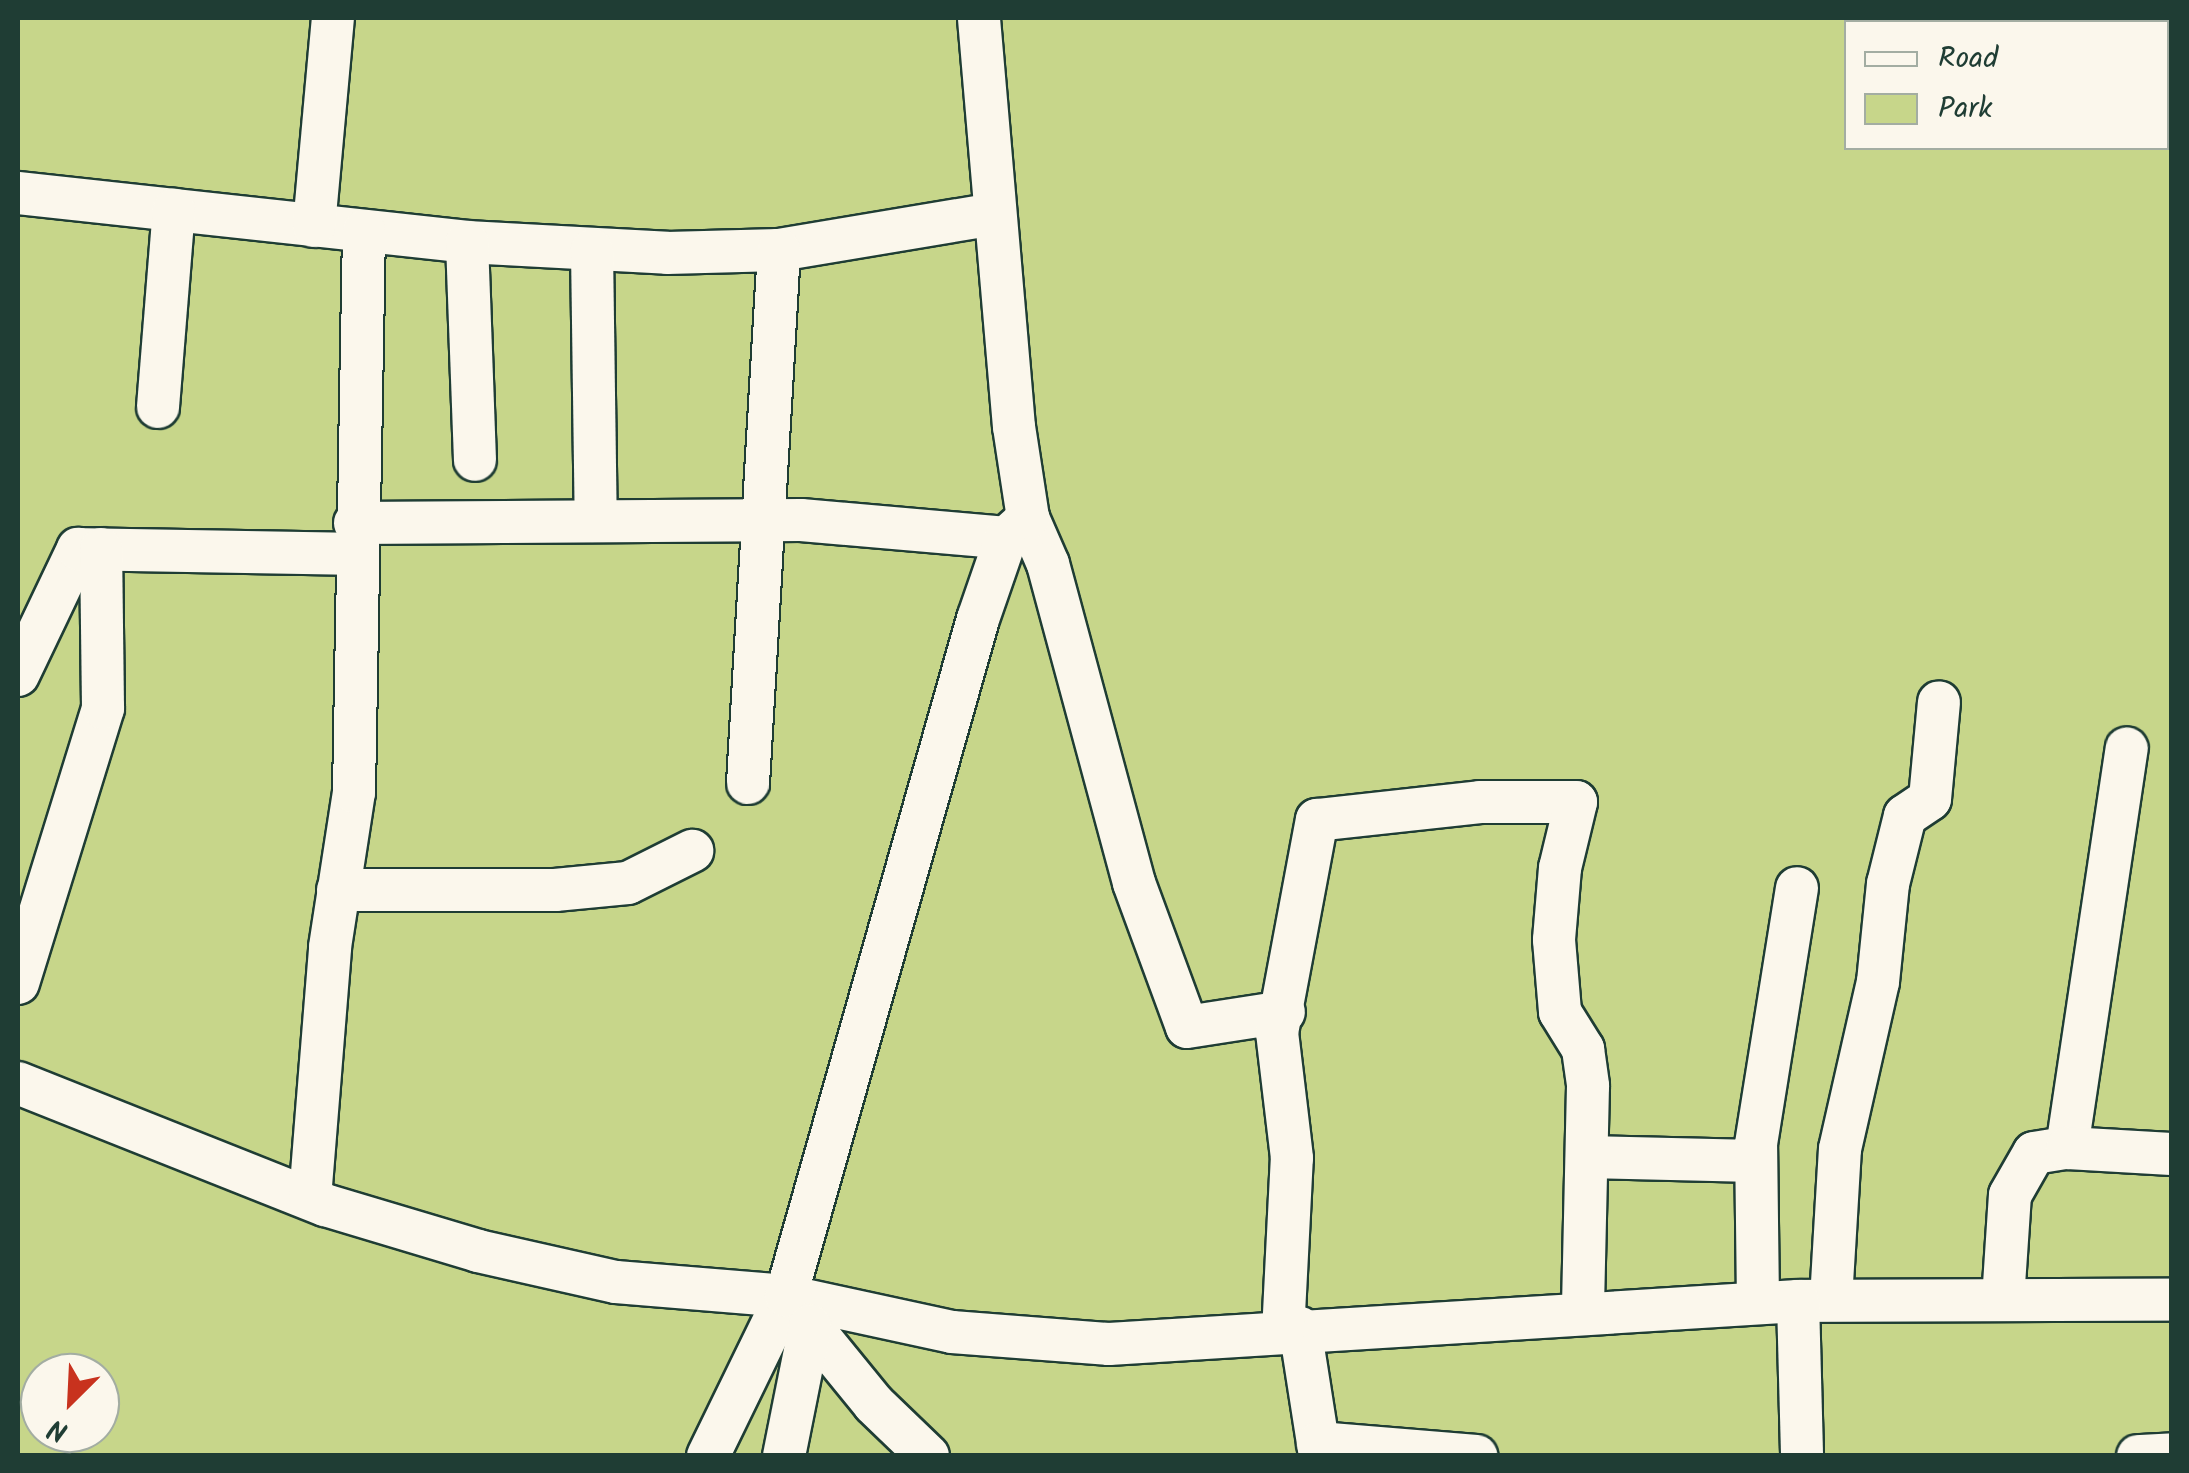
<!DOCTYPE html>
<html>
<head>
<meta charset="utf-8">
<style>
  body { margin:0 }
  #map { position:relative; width:2189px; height:1473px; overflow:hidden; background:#f7eedc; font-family:Kalam,sans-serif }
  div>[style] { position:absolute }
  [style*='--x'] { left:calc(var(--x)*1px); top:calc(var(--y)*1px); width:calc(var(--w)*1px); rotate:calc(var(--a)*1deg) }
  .green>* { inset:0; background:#c7d68a }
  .roads { filter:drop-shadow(2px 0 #1f3d34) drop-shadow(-2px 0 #1f3d34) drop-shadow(0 2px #1f3d34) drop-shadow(0 -2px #1f3d34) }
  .minor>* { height:42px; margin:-21px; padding:0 21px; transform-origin:21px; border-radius:21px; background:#fbf7ec }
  span { translate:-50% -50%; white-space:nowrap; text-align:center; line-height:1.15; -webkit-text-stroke:8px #fbf7ec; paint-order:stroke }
  .frame { position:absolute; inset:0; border:20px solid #1f3d34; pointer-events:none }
  .legend { position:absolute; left:1844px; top:20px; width:325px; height:130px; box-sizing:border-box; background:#fbf7ec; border:2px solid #a3ada2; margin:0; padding:12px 18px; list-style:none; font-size:30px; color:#1f3d34 }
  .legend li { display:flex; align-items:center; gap:20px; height:50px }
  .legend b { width:50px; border:2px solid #a3ada2 }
  .north { position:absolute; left:20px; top:1353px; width:100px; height:100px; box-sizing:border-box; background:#fbf7ec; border:2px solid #a3ada2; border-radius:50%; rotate:204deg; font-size:28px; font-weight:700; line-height:40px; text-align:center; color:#1f3d34 }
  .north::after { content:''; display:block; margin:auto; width:35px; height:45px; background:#c8321e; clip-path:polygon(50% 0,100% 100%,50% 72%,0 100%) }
</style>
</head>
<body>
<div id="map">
  <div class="green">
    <div style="clip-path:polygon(evenodd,18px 18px,2171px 18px,2171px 1455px,18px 1455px,18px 18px,1846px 22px,2166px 22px,2166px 148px,1846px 148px,1846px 22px,18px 18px,40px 1373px,100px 1373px,100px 1433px,40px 1433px,40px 1373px)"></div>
  </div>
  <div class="roads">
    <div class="minor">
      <div style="--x:18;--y:193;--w:452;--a:6.2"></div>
      <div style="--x:467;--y:242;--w:200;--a:3.1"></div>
      <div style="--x:667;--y:253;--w:112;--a:-1.5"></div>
      <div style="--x:779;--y:250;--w:217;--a:-9.5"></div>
      <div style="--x:314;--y:226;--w:209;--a:-84.8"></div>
      <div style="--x:467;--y:242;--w:218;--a:87.9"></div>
      <div style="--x:592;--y:250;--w:271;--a:89.2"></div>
      <div style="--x:158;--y:407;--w:198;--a:-85.4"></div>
      <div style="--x:1028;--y:518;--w:50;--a:66.5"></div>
      <div style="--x:1048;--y:564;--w:330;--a:74.9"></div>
      <div style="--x:1134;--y:883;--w:153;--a:69.8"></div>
      <div style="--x:1187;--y:1027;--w:98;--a:-8.8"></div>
      <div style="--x:355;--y:523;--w:446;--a:-0.4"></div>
      <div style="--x:801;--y:520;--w:206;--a:5"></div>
      <div style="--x:18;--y:675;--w:140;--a:-64.5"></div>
      <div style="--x:78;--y:549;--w:277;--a:1"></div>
      <div style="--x:748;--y:783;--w:534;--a:-86.67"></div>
      <div style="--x:338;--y:890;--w:217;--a:0"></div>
      <div style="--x:555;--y:890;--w:73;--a:-5.5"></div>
      <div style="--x:628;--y:883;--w:72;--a:-26.6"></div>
      <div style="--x:18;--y:983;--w:288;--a:-72.8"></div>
      <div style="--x:103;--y:708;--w:159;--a:-90.7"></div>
      <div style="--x:18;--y:1083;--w:330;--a:21.7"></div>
      <div style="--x:325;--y:1205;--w:160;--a:16.7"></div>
      <div style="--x:478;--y:1251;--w:141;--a:12.7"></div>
      <div style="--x:616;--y:1282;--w:171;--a:4.7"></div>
      <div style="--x:786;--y:1296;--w:170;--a:12.2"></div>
      <div style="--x:952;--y:1332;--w:157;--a:4.4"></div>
      <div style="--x:1109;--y:1344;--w:690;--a:-3.57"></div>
      <div style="--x:1798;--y:1301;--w:374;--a:-0.2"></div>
      <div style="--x:2067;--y:1148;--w:404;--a:-81.5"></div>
      <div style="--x:1587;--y:1157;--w:168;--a:1.4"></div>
      <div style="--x:310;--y:1198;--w:252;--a:-85.4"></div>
      <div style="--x:330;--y:947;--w:157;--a:-81.2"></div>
      <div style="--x:354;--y:792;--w:561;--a:-88.98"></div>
      <div style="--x:786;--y:1296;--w:139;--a:50.8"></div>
      <div style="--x:874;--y:1404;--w:75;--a:43.9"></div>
      <div style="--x:1831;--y:1300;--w:151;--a:-86.6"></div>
      <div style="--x:1840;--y:1149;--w:171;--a:-77.2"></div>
      <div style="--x:1878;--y:982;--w:99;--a:-84.2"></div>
      <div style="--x:1888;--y:884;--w:70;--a:-76"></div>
      <div style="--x:1905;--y:816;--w:30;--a:-34"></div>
      <div style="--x:1930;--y:799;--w:97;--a:-84.7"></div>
      <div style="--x:2003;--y:1300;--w:105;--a:-86.2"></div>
      <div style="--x:2010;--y:1195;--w:48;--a:-60.3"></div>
      <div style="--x:2034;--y:1153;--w:33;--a:-9"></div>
      <div style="--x:2067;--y:1148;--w:105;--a:3.3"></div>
      <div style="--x:1798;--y:1301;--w:155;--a:88.5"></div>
      <div style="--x:1758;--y:1303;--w:159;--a:-90.7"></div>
      <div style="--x:1756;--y:1144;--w:259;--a:-80.9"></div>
      <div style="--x:1300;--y:1328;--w:130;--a:81.1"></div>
      <div style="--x:1283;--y:1333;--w:175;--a:-87.1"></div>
      <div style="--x:1292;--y:1158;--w:126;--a:-96.8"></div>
      <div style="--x:1277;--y:1033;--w:217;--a:-79.4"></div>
      <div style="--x:1317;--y:820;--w:164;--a:-6.3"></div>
      <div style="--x:1480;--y:802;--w:96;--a:0"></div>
      <div style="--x:1576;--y:802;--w:68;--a:103.6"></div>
      <div style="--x:1560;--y:868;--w:72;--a:94.8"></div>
      <div style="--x:1554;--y:940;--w:72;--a:85.2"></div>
      <div style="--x:1560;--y:1012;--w:44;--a:58.1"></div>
      <div style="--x:1583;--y:1049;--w:37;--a:82"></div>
      <div style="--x:1588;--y:1086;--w:227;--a:91.3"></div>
      <div style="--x:1318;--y:1443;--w:159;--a:4.7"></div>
      <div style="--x:708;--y:1456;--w:178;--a:-64"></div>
      <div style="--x:786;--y:1296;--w:704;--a:-74.17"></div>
      <div style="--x:978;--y:619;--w:86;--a:-70.9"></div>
      <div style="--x:1006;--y:538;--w:30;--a:-42"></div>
      <div style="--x:1028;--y:518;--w:92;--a:-98.7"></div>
      <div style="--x:1014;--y:427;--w:410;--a:-94.9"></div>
      <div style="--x:784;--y:1456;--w:133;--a:-78.7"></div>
      <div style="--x:2138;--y:1456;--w:34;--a:-3"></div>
    </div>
  </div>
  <div class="frame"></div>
  <ul class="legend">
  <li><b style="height:12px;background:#fbf7ec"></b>Road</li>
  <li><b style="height:28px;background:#c7d68a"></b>Park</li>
  </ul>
  <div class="north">N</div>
</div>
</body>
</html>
